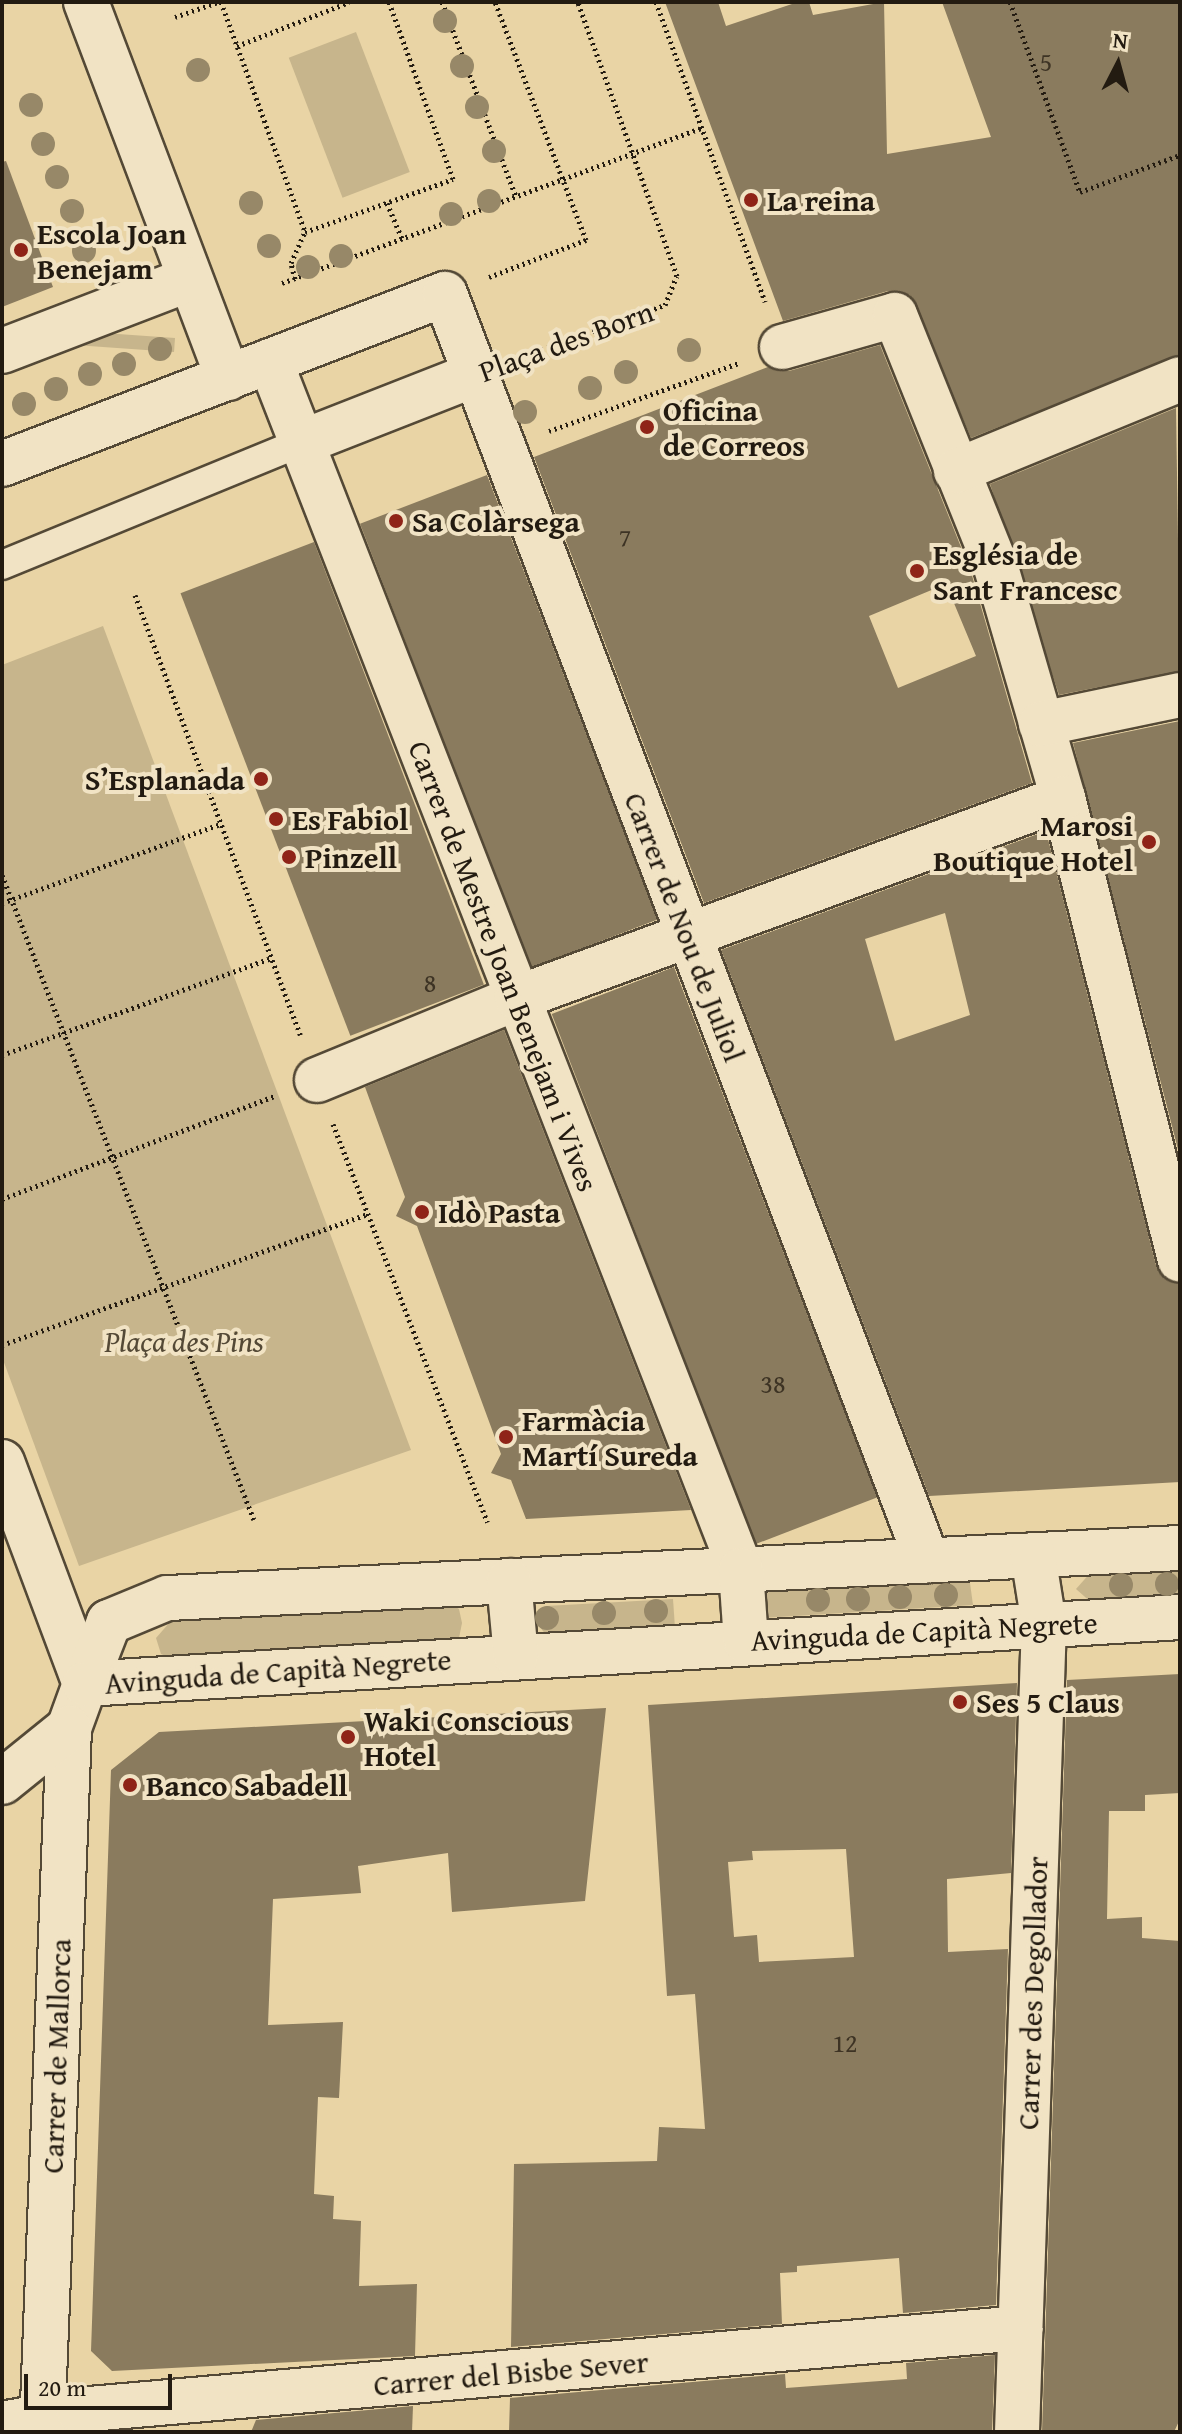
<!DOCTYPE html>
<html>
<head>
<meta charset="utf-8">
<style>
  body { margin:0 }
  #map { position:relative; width:1182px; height:2434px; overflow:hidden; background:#e9d4a5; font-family:"Gentium Book Plus",serif }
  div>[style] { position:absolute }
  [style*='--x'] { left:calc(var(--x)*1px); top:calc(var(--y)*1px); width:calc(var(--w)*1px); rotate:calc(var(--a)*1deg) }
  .green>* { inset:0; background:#c7b58c; transform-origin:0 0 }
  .building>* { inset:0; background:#8a7b5e; transform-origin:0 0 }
  .path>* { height:5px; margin-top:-2.5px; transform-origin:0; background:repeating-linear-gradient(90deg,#231b11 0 2px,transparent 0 6px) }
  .roads { filter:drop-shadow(2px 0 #544936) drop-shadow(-2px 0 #544936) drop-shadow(0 2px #544936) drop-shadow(0 -2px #544936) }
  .lane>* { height:28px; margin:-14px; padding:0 14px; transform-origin:14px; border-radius:14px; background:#f1e3c4 }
  .street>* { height:44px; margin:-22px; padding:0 22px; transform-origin:22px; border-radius:22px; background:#f1e3c4 }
  .secondary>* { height:44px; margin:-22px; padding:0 22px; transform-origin:22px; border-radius:22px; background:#f1e3c4 }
  .trees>* { width:24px; height:24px; margin:-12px; border-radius:50%; background:#978868 }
  .dots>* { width:22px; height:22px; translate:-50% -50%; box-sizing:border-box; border:4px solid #f1e3c4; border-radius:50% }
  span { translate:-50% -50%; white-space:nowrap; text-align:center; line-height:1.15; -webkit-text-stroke:8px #f1e3c4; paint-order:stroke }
  .number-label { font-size:26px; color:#3d3324 }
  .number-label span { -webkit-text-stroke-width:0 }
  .poi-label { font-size:30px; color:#231b11; font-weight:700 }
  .left { translate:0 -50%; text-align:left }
  .right { translate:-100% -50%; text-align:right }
  .street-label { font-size:30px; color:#231b11 }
  .park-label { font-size:30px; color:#544936; font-style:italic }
  .frame { position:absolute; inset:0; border:4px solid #231b11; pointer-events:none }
  .north { position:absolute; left:1078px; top:24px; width:80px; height:80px; -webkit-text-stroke:6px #f1e3c4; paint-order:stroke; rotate:6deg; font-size:22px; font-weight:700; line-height:32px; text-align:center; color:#231b11 }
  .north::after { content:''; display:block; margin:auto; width:28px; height:36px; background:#231b11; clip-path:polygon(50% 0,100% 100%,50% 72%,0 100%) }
  .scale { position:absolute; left:24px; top:2374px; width:148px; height:36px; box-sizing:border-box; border:4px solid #231b11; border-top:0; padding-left:10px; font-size:24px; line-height:28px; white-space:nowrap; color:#231b11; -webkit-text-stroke:6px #f1e3c4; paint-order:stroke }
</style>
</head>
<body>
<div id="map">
  <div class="green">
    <div style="left:356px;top:32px;width:150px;height:72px;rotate:69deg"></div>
    <div style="left:175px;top:338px;width:14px;height:186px;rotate:94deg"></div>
    <div style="clip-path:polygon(103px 626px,411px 1450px,79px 1566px,2px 1357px,2px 665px)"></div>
    <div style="clip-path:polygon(1180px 1568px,1180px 1599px,1093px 1604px,1076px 1589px,1092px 1571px)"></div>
    <div style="clip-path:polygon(958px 1579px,970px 1583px,973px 1605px,762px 1618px,760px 1597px,771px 1591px)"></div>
    <div style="clip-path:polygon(673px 1599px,675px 1628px,547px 1636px,535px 1621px,546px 1606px)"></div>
    <div style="clip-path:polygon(445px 1601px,459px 1609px,462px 1623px,459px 1638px,445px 1643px,176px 1660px,161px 1654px,156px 1638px,177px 1614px)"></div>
  </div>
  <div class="building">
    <div style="clip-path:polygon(665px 2px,718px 2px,726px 26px,798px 2px,809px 2px,813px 15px,884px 2px,887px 154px,991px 137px,942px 2px,1180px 2px,1180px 355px,971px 438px,910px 295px,888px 291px,783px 321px)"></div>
    <div style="clip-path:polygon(6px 161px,53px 287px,2px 307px,2px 162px)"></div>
    <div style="clip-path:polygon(evenodd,880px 345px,971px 572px,1032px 783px,704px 903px,534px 457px,768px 367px,789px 371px,880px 345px,946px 584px,976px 656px,898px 688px,869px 616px,946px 584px)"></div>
    <div style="clip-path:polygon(1176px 408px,1180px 671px,1059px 695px,990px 484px)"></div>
    <div style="left:487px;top:475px;width:476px;height:136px;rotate:69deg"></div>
    <div style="left:314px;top:542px;width:474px;height:143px;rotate:69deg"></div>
    <div style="clip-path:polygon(1180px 721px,1180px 1157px,1073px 743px)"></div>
    <div style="clip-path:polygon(evenodd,1046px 831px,1156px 1265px,1180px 1283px,1180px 1482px,929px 1496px,721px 950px,1046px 831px,945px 913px,970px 1015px,895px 1041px,865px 939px,945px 913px)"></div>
    <div style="left:674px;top:967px;width:568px;height:131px;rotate:69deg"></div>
    <div style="clip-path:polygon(504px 1030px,691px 1510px,526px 1519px,511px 1480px,491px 1473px,501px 1454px,417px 1226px,396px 1216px,405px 1197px,365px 1087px)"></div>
    <div style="clip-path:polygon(1180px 1674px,1180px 1793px,1145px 1795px,1145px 1811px,1109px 1811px,1107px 1919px,1142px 1917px,1142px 1938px,1180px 1941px,1180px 2419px,1174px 2432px,1042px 2432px,1067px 1680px)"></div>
    <div style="clip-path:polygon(evenodd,1017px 1683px,1011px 1873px,947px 1879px,948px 1952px,1008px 1949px,996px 2305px,903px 2313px,899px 2258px,797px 2266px,797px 2272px,780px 2273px,782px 2324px,511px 2347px,514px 2164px,657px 2161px,659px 2127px,705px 2129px,695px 1994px,667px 1996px,648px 1705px,1017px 1683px,846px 1849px,854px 1957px,759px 1962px,757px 1935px,734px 1937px,728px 1862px,753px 1860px,752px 1851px,846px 1849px)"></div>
    <div style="clip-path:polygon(606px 1708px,585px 1901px,452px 1912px,448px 1853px,358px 1866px,361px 1893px,273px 1899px,268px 2025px,343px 2022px,339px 2098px,318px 2097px,314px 2194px,334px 2196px,333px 2219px,361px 2221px,359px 2286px,417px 2284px,415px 2356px,112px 2371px,91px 2351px,111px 1770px,159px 1732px)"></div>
    <div style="clip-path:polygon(995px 2355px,992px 2432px,509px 2432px,510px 2398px,785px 2374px,786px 2388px,907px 2379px,906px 2363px)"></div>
    <div style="clip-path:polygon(413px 2406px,412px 2432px,251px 2432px,256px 2420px)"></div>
  </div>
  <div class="path">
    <div style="--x:221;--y:2;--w:245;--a:69.9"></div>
    <div style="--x:305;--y:232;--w:157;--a:-19.7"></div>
    <div style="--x:453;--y:179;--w:188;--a:-109.9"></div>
    <div style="--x:442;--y:2;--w:209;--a:69.2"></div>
    <div style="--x:656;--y:2;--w:319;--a:70"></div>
    <div style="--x:1010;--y:2;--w:202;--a:69.8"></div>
    <div style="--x:1080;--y:192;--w:107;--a:-20.3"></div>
    <div style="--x:175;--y:17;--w:46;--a:-19.2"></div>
    <div style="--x:237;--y:46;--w:120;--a:-21.4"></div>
    <div style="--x:387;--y:203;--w:39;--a:67"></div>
    <div style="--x:489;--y:277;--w:104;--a:-20.9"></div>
    <div style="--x:586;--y:240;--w:255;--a:-110.9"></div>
    <div style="--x:295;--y:279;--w:16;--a:-104"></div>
    <div style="--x:291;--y:263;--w:34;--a:-66"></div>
    <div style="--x:282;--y:283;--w:448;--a:-20.3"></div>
    <div style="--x:519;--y:358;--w:155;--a:-20"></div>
    <div style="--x:665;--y:305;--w:31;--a:-68"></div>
    <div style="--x:677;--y:276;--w:291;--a:-109.9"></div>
    <div style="--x:549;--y:431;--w:202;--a:-19.7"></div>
    <div style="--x:135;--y:595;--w:470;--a:69.4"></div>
    <div style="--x:2;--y:875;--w:692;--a:68.66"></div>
    <div style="--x:2;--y:903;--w:232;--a:-19.9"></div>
    <div style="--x:2;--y:1055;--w:286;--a:-19.8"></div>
    <div style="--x:333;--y:1124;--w:427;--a:68.8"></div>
    <div style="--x:2;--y:1199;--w:291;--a:-20.7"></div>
    <div style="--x:2;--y:1345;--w:388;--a:-19.7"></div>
  </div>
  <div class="roads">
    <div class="lane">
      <div style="--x:2;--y:565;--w:322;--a:-22.3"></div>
    </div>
    <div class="street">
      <div style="--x:86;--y:2;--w:402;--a:69.3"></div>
      <div style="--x:782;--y:347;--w:117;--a:-15.8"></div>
      <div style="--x:895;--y:315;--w:268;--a:68.1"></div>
      <div style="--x:995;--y:564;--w:244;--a:73.8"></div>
      <div style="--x:1063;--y:798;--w:476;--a:75.8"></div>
      <div style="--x:2;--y:351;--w:201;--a:-21"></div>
      <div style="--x:270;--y:361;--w:1298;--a:68.72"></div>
      <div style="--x:300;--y:443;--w:189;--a:-21.4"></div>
      <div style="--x:2;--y:464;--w:474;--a:-21"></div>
      <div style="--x:445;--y:294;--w:1355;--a:69.16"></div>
      <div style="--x:956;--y:471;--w:242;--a:-22.3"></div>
      <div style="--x:1041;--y:724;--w:142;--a:-11.8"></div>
      <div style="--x:317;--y:1080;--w:216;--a:-22.3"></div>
      <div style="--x:517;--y:998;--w:581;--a:-20.12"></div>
      <div style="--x:2;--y:1462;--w:237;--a:69.5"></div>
      <div style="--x:85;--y:1684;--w:47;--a:110"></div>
      <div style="--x:69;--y:1728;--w:705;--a:92.2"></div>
      <div style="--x:2;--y:1782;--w:86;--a:-38.9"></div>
      <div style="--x:2;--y:2424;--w:77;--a:-10.4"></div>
      <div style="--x:78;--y:2410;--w:946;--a:-4.97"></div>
    </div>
    <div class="secondary">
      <div style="--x:1180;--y:1548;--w:1014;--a:177.17"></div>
      <div style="--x:167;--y:1598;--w:63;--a:157.5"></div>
      <div style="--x:109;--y:1622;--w:66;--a:111.2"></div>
      <div style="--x:85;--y:1684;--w:1097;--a:-3.5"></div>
      <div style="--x:741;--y:1570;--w:72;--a:86"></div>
      <div style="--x:509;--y:1581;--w:75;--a:84.7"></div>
      <div style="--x:1017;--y:2432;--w:808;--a:-88.09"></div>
      <div style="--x:1044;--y:1624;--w:70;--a:-99.1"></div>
    </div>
  </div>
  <div class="trees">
    <div style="left:445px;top:21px"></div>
    <div style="left:462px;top:66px"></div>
    <div style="left:198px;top:70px"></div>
    <div style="left:31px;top:105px"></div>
    <div style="left:477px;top:107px"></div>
    <div style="left:43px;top:144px"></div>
    <div style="left:494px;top:151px"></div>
    <div style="left:57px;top:177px"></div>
    <div style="left:489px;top:201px"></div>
    <div style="left:251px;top:203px"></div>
    <div style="left:72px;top:211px"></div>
    <div style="left:451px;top:214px"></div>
    <div style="left:269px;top:246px"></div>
    <div style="left:84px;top:251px"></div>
    <div style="left:341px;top:256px"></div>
    <div style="left:308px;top:267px"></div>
    <div style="left:160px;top:349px"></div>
    <div style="left:689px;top:350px"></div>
    <div style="left:124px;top:364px"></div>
    <div style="left:626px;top:372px"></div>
    <div style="left:90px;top:374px"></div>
    <div style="left:590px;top:388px"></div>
    <div style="left:56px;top:389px"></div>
    <div style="left:24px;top:404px"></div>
    <div style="left:525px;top:412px"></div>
    <div style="left:1167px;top:1584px"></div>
    <div style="left:1121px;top:1585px"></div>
    <div style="left:946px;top:1595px"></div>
    <div style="left:900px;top:1597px"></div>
    <div style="left:858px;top:1599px"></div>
    <div style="left:818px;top:1600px"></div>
    <div style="left:656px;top:1611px"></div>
    <div style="left:604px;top:1613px"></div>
    <div style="left:547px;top:1618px"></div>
  </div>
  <div class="dots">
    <div style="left:751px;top:200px;background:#8f2418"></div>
    <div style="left:21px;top:250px;background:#8f2418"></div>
    <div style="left:647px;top:427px;background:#8f2418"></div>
    <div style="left:396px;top:521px;background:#8f2418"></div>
    <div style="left:917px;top:571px;background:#8f2418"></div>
    <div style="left:261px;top:779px;background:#8f2418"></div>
    <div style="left:276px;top:819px;background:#8f2418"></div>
    <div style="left:1149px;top:842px;background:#8f2418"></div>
    <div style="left:289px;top:857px;background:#8f2418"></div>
    <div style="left:422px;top:1212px;background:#8f2418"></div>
    <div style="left:506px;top:1437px;background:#8f2418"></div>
    <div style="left:960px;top:1702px;background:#8f2418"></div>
    <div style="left:348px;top:1737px;background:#8f2418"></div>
    <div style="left:130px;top:1785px;background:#8f2418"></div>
  </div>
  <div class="number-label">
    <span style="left:1046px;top:62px">5</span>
    <span style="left:625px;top:537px">7</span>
    <span style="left:430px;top:983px">8</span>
    <span style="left:773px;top:1384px">38</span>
    <span style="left:845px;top:2043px">12</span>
  </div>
  <div class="poi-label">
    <span class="left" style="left:767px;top:200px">La reina</span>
    <span class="left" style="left:37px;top:250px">Escola Joan<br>Benejam</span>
    <span class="left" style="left:663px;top:427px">Oficina<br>de Correos</span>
    <span class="left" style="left:412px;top:521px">Sa Colàrsega</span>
    <span class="left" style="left:933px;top:571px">Església de<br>Sant Francesc</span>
    <span class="right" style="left:245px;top:779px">S’Esplanada</span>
    <span class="left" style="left:292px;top:819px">Es Fabiol</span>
    <span class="right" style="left:1133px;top:842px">Marosi<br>Boutique Hotel</span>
    <span class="left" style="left:305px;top:857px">Pinzell</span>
    <span class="left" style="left:438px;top:1212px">Idò Pasta</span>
    <span class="left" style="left:522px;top:1437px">Farmàcia<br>Martí Sureda</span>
    <span class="left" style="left:976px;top:1702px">Ses 5 Claus</span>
    <span class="left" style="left:364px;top:1737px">Waki Conscious<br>Hotel</span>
    <span class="left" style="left:146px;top:1785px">Banco Sabadell</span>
  </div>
  <div class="street-label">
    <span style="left:566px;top:341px;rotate:-20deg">Plaça des Born</span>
    <span style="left:685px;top:927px;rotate:69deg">Carrer de Nou de Juliol</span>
    <span style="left:504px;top:966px;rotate:69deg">Carrer de Mestre Joan Benejam i Vives</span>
    <span style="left:924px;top:1631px;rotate:-3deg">Avinguda de Capità Negrete</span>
    <span style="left:278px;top:1671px;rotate:-4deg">Avinguda de Capità Negrete</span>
    <span style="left:1032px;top:1993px;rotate:-88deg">Carrer des Degollador</span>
    <span style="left:56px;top:2056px;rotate:-88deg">Carrer de Mallorca</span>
    <span style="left:511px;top:2373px;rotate:-5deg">Carrer del Bisbe Sever</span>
  </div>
  <div class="park-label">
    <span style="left:184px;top:1341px">Plaça des Pins</span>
  </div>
  <div class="frame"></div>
  <div class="north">N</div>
  <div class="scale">20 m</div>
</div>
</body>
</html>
